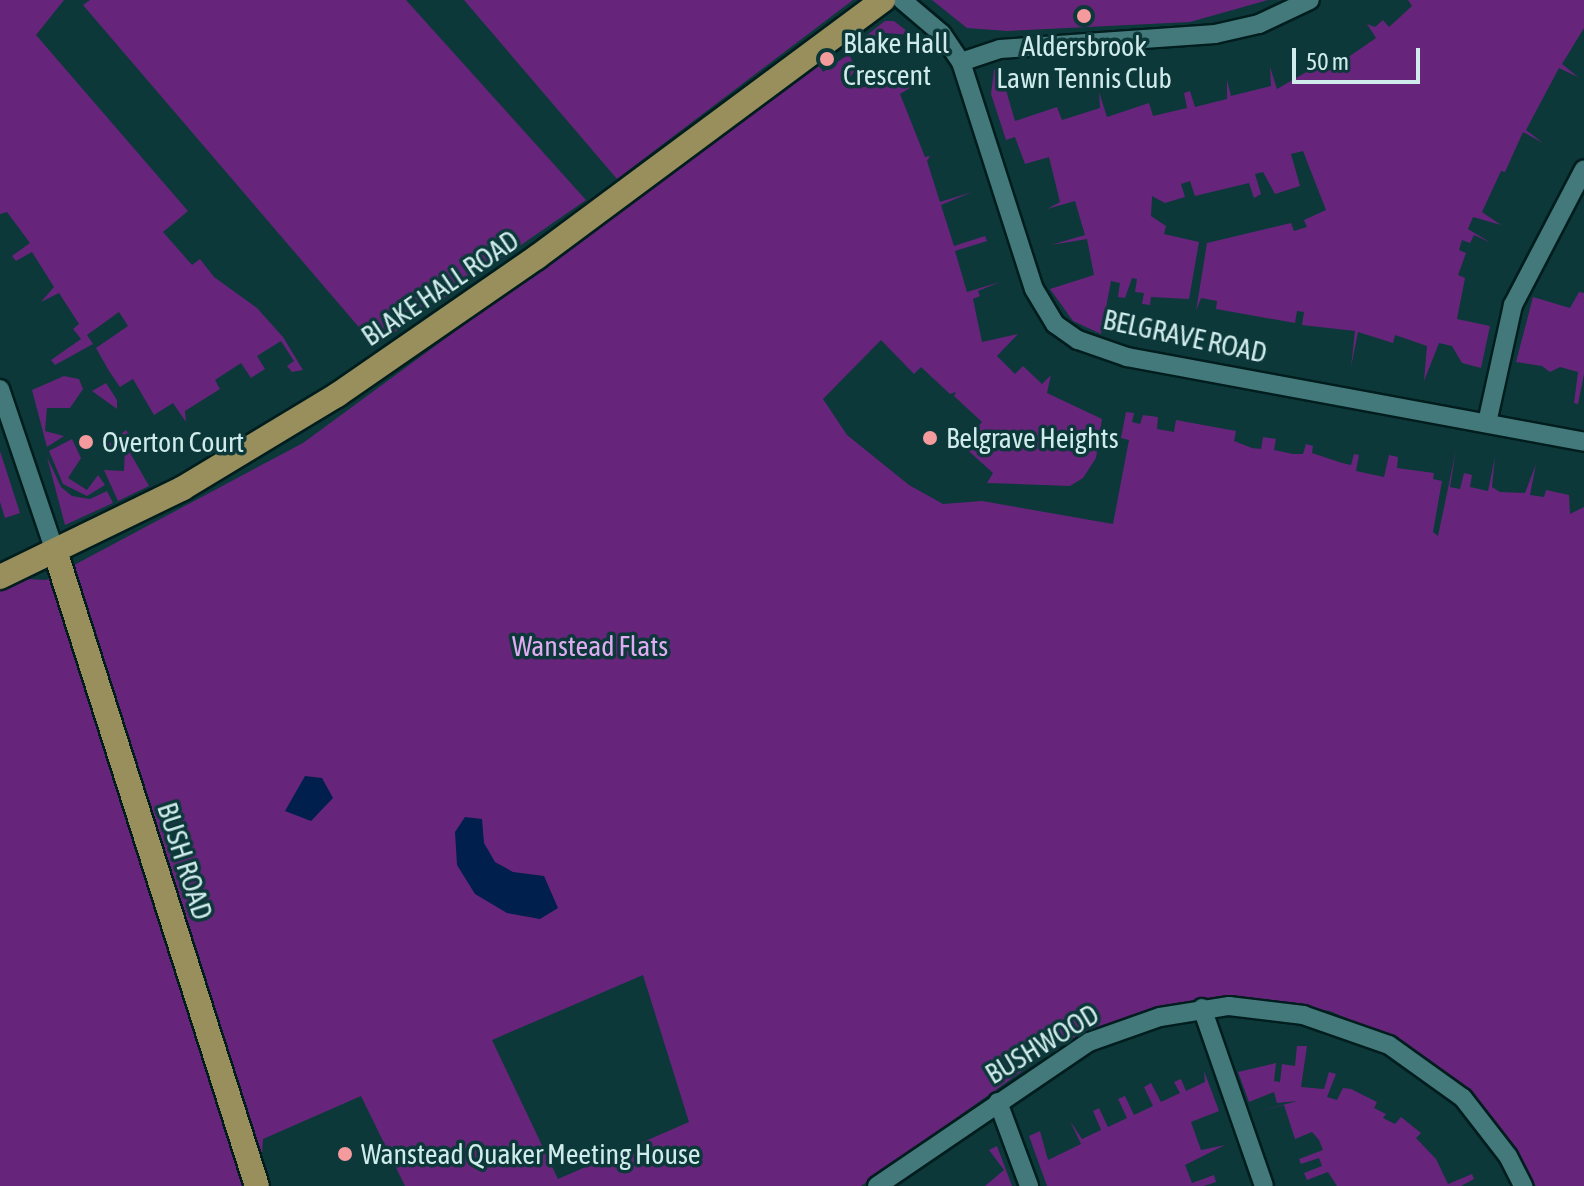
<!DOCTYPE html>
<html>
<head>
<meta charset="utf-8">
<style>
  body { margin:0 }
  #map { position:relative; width:1584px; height:1186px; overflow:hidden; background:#0c3839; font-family:"Asap Condensed",sans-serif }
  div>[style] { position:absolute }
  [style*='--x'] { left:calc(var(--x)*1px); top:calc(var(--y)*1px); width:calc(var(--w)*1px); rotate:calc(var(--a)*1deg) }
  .green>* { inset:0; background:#66257a }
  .water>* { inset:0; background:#001f4c }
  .roads { filter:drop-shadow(2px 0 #011d1e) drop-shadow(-2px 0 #011d1e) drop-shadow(0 2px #011d1e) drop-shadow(0 -2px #011d1e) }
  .minor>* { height:18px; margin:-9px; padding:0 9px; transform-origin:9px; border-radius:9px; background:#43797a }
  .major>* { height:24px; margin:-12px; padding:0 12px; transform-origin:12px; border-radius:12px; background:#988f5d }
  .dots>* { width:22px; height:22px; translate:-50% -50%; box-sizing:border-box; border:4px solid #0c3839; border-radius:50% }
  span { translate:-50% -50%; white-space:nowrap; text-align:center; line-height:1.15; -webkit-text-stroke:7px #0c3839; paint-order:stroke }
  .poi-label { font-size:28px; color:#d0ebeb }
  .left { translate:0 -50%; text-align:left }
  .street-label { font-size:28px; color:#d0ebeb }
  .park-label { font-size:28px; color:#dfacf1 }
  .scale { position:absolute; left:1292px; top:48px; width:128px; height:36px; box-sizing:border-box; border:4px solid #d0ebeb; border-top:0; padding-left:10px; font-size:24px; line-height:28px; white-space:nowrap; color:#d0ebeb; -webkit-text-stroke:6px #0c3839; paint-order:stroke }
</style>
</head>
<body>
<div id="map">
  <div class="green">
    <div style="clip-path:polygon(0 0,64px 0,36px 35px,188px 211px,163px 232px,192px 265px,200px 259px,214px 277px,257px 308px,283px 337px,303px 370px,292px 372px,287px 366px,294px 361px,281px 341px,257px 356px,265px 369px,251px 378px,241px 363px,215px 380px,220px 389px,185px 411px,186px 422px,173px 403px,154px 415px,133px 379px,120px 387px,109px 371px,96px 348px,128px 326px,119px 312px,87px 335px,93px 344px,55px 365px,51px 360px,81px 339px,73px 329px,79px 324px,59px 293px,41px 302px,54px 287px,32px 252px,16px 261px,12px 256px,30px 243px,7px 212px,0 214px)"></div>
    <div style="clip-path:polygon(90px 0,406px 0,586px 200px,375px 346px,83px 5px)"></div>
    <div style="clip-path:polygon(464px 0,853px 0,617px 179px)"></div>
    <div style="clip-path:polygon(932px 0,1268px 0,1190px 22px,1007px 31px,967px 28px)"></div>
    <div style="clip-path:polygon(1408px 0,1584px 0,1584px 28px,1562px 64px,1578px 77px,1559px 68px,1526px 130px,1543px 143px,1523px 132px,1505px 172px,1501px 171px,1482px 212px,1501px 225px,1473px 217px,1468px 229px,1491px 243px,1474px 235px,1470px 243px,1462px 240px,1459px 250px,1466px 253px,1458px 275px,1465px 278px,1457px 319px,1490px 326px,1481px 368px,1462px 363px,1452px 346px,1439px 343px,1424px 381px,1427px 346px,1395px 335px,1393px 343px,1358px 332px,1351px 367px,1355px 331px,1302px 325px,1304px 312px,1297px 311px,1295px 323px,1216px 309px,1217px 301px,1201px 298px,1196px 311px,1207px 243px,1291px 223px,1294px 231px,1307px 227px,1304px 220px,1326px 210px,1303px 151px,1291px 154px,1300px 186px,1275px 194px,1263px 172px,1255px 174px,1261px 194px,1254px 198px,1249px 183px,1195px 196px,1190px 181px,1181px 184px,1185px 197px,1165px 203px,1152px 196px,1151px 216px,1166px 226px,1164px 234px,1199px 242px,1189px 299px,1151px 297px,1150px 305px,1142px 304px,1144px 293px,1135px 292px,1137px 279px,1132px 278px,1125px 298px,1118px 297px,1120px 283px,1111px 281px,1101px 334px,1073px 321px,1050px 289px,1094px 275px,1087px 239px,1051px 245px,1085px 235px,1075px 201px,1047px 209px,1060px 202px,1049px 157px,1025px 164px,1015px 137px,1006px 140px,991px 94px,994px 70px,999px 66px,1015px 121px,1057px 107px,1062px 120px,1100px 108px,1099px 92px,1107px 117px,1149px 103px,1153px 116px,1187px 108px,1184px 93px,1190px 91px,1195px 107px,1227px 99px,1227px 80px,1231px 96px,1271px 86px,1270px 67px,1277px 89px,1322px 63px,1328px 71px,1376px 38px,1367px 24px,1375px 27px,1383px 20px,1389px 27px,1412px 6px)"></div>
    <div style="clip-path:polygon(885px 21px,894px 21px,912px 35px,885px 33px,858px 42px)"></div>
    <div style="clip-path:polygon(evenodd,849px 54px,856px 69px,848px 80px,856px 88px,917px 79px,920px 82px,900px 94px,925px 157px,930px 156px,927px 161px,940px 202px,972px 192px,941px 205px,954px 246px,985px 236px,987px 241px,955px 251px,967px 292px,1000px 282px,978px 291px,980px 296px,973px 299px,982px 342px,1018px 334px,997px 356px,1015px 374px,1023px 366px,1042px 384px,1051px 375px,1047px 393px,1102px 419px,1096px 458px,1083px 478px,1070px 486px,987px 483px,993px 473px,962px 445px,982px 422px,954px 396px,956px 392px,950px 394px,921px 367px,914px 374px,881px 340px,823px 399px,847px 435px,909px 485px,943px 504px,982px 501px,1113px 524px,1129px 440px,1121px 438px,1126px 412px,1134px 413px,1132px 422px,1140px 424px,1143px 415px,1158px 417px,1157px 429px,1174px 432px,1176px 420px,1236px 431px,1234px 441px,1252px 448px,1261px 449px,1263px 437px,1276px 439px,1274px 450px,1293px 454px,1303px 454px,1306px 444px,1313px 446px,1312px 453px,1342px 463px,1351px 465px,1354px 454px,1359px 455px,1356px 471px,1384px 477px,1389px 455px,1398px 457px,1397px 468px,1434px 473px,1433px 479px,1442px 481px,1433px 532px,1438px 536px,1456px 450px,1450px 487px,1460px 489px,1464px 473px,1472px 475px,1470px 487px,1488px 491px,1495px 457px,1492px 487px,1500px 492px,1525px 493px,1536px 464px,1530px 495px,1544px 497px,1546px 490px,1569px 495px,1570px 514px,1584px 507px,1584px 1186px,1536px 1186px,1481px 1107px,1403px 1043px,1330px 1011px,1236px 997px,1178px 1003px,1088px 1031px,1056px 1047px,861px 1186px,405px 1186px,361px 1096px,263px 1139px,260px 1186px,0 1186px,0 589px,27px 579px,46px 580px,303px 443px,819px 64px,823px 72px,849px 54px,643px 975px,689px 1122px,558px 1179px,492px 1040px,643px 975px)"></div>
    <div style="clip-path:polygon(1579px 292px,1584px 293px,1584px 374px,1578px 404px,1574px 403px,1578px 372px,1560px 367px,1550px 372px,1542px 366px,1516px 362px,1533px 297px,1570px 308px)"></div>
    <div style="clip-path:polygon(64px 376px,79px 379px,83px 389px,70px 408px,47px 408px,45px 431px,64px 436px,47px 447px,32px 390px)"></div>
    <div style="clip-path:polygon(106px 383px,117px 400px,117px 409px,92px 391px)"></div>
    <div style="clip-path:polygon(126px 430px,137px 446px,129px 451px,149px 486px,118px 501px,104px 470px,124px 471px,125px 448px,105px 447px)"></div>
    <div style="clip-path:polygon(72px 439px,81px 458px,68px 478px,87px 490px,98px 475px,105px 485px,87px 496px,63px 484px,49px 451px)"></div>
    <div style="clip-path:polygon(0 451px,20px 513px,5px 518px,0 502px)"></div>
    <div style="clip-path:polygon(47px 457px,61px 487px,72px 496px,90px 499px,107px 491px,113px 503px,65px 525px)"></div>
    <div style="clip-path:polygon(1297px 1046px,1307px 1046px,1301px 1087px,1324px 1089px,1329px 1072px,1336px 1074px,1327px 1097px,1337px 1100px,1343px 1088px,1351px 1089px,1377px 1102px,1374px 1108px,1386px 1114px,1383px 1118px,1395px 1124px,1401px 1117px,1421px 1133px,1416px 1138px,1436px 1159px,1448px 1184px,1472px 1174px,1474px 1179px,1461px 1186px,1337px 1186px,1328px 1172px,1307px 1180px,1304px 1173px,1322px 1166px,1319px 1158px,1301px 1164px,1299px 1159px,1323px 1150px,1319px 1140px,1312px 1132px,1295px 1139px,1284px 1105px,1258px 1111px,1298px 1101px,1277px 1103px,1274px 1092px,1249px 1102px,1238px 1072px,1276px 1063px,1274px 1081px,1280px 1082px,1282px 1064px,1295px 1066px)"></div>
    <div style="clip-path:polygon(1204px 1071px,1219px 1111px,1191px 1122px,1201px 1150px,1225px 1145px,1185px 1165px,1192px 1183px,1214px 1175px,1216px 1182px,1204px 1186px,1047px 1186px,1029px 1136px,1040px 1131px,1048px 1160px,1081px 1144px,1070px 1121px,1082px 1139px,1101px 1130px,1093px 1111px,1099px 1108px,1108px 1127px,1127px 1118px,1118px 1099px,1125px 1096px,1134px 1115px,1153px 1106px,1144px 1087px,1151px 1083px,1161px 1102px,1180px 1093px,1174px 1082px,1181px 1079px,1186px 1091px,1205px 1082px)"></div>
    <div style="clip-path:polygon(997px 1146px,1012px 1186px,985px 1186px,1004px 1170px,989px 1150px)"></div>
  </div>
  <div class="water">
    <div style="clip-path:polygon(305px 776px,322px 778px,333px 798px,311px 821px,285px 811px)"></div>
    <div style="clip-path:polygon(465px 817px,482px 819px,484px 843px,495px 862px,513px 872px,544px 876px,558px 908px,540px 919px,507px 913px,475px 894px,457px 865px,455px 832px)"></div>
  </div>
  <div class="roads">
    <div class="minor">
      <div style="--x:902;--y:0;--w:52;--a:40.4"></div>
      <div style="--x:942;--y:34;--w:34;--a:56"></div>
      <div style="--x:961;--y:62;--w:41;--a:-18.4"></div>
      <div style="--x:1000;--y:49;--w:216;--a:-4"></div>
      <div style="--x:1215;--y:34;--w:45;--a:-12.8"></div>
      <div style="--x:1259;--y:24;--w:56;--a:-25.2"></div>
      <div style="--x:961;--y:62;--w:238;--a:72.2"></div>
      <div style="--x:1034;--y:289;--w:41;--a:59"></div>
      <div style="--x:1055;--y:324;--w:28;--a:35"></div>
      <div style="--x:1078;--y:340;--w:52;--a:19.1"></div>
      <div style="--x:1127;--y:357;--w:465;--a:10.5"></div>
      <div style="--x:0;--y:389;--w:174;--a:71.3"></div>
      <div style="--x:1487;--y:423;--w:121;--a:-77.6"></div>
      <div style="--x:1513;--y:305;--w:153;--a:-62.4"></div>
      <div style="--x:1202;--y:1008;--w:188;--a:70.8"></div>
      <div style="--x:998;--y:1102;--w:90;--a:69.7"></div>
      <div style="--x:877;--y:1186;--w:256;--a:-34.2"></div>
      <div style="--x:1089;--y:1042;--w:75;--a:-19.4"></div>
      <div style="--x:1160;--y:1017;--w:70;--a:-9.1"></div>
      <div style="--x:1229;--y:1006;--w:75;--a:6.9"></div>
      <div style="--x:1303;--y:1015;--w:91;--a:19.2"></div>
      <div style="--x:1389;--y:1045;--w:91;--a:35.6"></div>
      <div style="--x:1463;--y:1098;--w:73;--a:52.2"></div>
      <div style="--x:1508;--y:1156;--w:34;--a:63"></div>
    </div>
    <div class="major">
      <div style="--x:56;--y:554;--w:663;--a:72.36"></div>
      <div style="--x:0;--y:577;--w:203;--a:-25.9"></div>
      <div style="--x:183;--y:488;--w:180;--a:-31.1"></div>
      <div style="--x:337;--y:395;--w:243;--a:-34.6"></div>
      <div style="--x:537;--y:257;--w:431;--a:-36.6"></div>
    </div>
  </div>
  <div class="dots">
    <div style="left:1084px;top:16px;background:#f59b9e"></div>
    <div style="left:827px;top:59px;background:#f59b9e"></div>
    <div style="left:930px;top:438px;background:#f59b9e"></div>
    <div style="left:86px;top:442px;background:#f59b9e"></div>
    <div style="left:345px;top:1154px;background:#f59b9e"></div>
  </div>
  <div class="poi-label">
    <span class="left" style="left:843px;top:59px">Blake Hall<br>Crescent</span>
    <span style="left:1084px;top:62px">Aldersbrook<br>Lawn Tennis Club</span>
    <span class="left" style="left:946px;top:438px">Belgrave Heights</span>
    <span class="left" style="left:102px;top:442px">Overton Court</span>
    <span class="left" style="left:361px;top:1154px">Wanstead Quaker Meeting House</span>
  </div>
  <div class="street-label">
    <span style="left:440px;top:288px;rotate:-34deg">BLAKE HALL ROAD</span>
    <span style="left:1185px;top:336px;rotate:12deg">BELGRAVE ROAD</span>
    <span style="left:185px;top:861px;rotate:72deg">BUSH ROAD</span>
    <span style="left:1042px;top:1044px;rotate:-31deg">BUSHWOOD</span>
  </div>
  <div class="park-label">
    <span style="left:590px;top:646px">Wanstead Flats</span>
  </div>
  <div class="scale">50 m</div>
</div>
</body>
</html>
